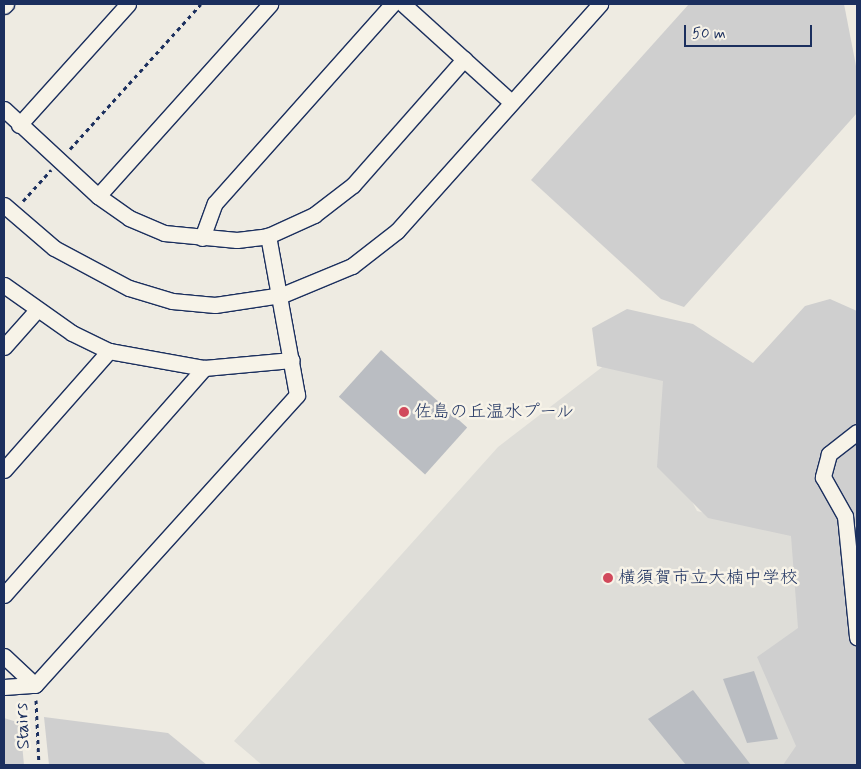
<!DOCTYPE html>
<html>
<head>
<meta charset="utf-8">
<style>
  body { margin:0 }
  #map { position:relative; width:861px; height:769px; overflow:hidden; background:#eeebe2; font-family:Mynerve,"Klee One",sans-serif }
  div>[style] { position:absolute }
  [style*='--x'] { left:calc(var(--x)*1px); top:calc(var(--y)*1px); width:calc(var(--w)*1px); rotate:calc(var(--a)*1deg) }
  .built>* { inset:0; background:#deddd8 }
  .green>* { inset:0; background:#cfcfcf }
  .building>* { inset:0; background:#babdc2; transform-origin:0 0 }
  .path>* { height:3px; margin-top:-1.5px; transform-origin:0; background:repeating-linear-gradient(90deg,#1b2f5e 0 4px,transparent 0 8px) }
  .roads { filter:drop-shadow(1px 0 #1b2f5e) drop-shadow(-1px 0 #1b2f5e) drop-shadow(0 1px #1b2f5e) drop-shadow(0 -1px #1b2f5e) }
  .minor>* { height:15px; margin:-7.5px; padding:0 7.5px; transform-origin:7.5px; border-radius:7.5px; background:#f7f3e8 }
  .dots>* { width:14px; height:14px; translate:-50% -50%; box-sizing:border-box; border:2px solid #f7f3e8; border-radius:50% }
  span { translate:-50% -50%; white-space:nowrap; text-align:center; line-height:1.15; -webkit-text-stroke:5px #f7f3e8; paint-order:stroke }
  .poi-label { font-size:18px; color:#1b2f5e }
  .left { translate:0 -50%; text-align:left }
  .street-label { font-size:18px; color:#1b2f5e }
  .frame { position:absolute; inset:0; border:5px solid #1b2f5e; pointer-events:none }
  .scale { position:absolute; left:684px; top:25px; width:128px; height:22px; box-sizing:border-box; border:2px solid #1b2f5e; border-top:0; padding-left:6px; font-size:15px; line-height:18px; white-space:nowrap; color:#1b2f5e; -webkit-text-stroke:4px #f7f3e8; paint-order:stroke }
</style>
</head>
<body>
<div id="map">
  <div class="built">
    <div style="clip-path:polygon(614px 358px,677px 370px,668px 455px,697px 511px,769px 529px,828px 514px,799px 746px,787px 765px,262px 765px,234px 741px,498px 447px)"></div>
  </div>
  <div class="green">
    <div style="clip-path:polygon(689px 4px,844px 4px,857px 71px,857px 113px,684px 307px,661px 299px,531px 180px)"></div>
    <div style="clip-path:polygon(830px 299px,857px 311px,857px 765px,783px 765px,796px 746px,757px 657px,798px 628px,791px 536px,708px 518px,657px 467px,663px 381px,597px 366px,592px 328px,627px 309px,693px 324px,753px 363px,805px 306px)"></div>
    <div style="clip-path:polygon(44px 717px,168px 733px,207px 765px,49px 765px)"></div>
    <div style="clip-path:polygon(4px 718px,20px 723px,24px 765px,4px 765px)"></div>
  </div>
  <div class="building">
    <div style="left:381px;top:350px;width:116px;height:63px;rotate:42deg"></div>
    <div style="clip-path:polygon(754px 671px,778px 739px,747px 743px,723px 679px)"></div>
    <div style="clip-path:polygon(693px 690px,751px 765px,686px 765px,648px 719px)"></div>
  </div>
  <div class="path">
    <div style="--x:70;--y:149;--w:195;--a:-47.9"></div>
    <div style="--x:23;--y:201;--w:42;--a:-47.9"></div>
    <div style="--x:36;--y:700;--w:65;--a:87.4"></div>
  </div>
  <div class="roads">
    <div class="minor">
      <div style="--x:403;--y:4;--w:146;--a:42.2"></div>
      <div style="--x:4;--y:6;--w:3;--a:-45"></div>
      <div style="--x:4;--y:109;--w:128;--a:42.8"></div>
      <div style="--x:98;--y:196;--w:38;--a:35"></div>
      <div style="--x:129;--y:218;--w:38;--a:23"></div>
      <div style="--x:164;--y:233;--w:73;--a:5.5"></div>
      <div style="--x:237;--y:240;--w:31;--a:-7"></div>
      <div style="--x:268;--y:236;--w:51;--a:-24.5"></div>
      <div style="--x:314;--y:215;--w:49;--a:-37.6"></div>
      <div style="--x:353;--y:185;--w:168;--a:-48.6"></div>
      <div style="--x:19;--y:125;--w:163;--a:-48"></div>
      <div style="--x:98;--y:196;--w:258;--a:-48.1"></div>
      <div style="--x:4;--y:205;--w:66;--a:40.7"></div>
      <div style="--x:54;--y:248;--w:85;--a:28.1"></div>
      <div style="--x:129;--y:288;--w:45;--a:16.8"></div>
      <div style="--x:172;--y:301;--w:43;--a:5.3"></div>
      <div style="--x:215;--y:305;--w:68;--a:-8.5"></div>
      <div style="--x:282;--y:295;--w:76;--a:-22.5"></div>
      <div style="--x:352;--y:266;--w:57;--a:-37.9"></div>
      <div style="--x:397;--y:231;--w:305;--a:-48.2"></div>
      <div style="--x:202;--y:238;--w:37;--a:-70"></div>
      <div style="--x:215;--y:203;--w:266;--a:-48.3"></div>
      <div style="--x:4;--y:285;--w:83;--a:35.2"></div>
      <div style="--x:72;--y:333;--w:41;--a:25.9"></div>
      <div style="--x:109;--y:351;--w:97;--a:10.1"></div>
      <div style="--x:204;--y:368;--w:88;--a:-5.2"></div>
      <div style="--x:4;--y:347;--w:48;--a:-48.4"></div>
      <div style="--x:857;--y:432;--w:36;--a:142"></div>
      <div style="--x:829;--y:454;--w:24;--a:105"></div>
      <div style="--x:823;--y:477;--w:45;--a:60.6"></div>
      <div style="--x:845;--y:516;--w:122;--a:84.3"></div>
      <div style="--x:4;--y:470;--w:159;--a:-48.6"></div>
      <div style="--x:4;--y:595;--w:303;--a:-48.6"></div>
      <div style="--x:4;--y:656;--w:42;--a:43.1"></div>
      <div style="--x:4;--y:687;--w:31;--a:-4"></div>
      <div style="--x:35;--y:685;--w:391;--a:-47.9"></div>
      <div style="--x:297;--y:395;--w:162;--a:-100.3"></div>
    </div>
  </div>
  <div class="dots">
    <div style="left:404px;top:412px;background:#d1495b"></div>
    <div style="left:608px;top:578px;background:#d1495b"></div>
  </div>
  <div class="poi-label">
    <span class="left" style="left:414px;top:412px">佐島の丘温水プール</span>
    <span class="left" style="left:618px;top:578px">横須賀市立大楠中学校</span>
  </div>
  <div class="street-label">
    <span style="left:23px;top:726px;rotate:-93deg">Stairs</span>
  </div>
  <div class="frame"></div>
  <div class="scale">50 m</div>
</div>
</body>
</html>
